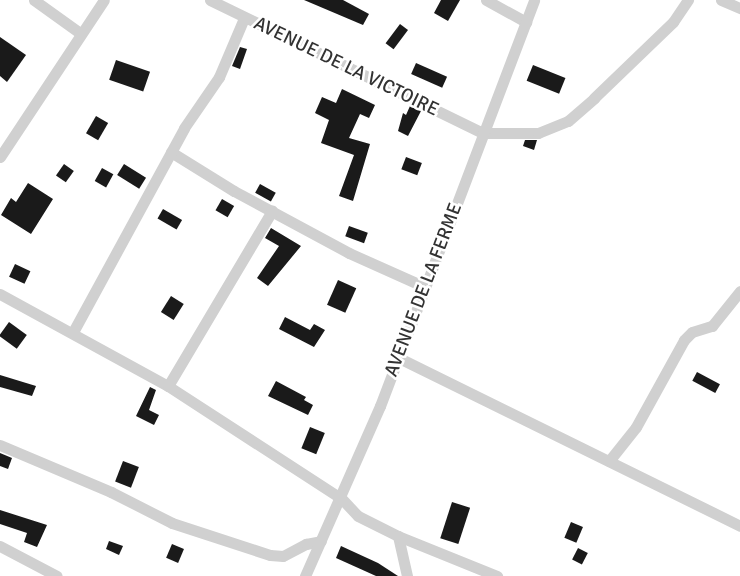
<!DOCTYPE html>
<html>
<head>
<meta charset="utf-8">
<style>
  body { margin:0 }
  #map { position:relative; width:740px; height:576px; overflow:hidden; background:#fff; font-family:Signika,sans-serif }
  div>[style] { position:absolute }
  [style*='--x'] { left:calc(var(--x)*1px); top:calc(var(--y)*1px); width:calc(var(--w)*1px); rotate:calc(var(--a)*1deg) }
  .building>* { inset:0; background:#1a1a1a; transform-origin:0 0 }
  .minor>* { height:11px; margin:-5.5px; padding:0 5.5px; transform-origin:5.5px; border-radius:5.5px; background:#d0d0d0 }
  span { translate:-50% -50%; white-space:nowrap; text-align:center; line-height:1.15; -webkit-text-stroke:5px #fff; paint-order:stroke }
  .street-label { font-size:19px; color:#333 }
</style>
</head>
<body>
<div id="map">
  <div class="building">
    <div style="clip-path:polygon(304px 0,343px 0,369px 14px,363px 25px)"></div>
    <div style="clip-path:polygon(441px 0,460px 0,448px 21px,434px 13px)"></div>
    <div style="left:400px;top:24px;width:10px;height:24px;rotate:37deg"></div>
    <div style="clip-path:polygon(0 37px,26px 55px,7px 82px,0 76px)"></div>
    <div style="clip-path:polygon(240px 47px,247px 49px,240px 69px,232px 66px)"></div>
    <div style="left:116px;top:60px;width:36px;height:21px;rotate:19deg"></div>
    <div style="left:416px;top:63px;width:34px;height:12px;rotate:24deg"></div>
    <div style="left:533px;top:65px;width:35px;height:17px;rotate:22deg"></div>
    <div style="clip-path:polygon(342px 89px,375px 105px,369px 118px,360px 114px,349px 138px,370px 144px,353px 201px,339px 196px,354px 155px,321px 143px,329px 120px,315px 113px,322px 97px,336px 103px)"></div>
    <div style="clip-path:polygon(410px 106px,421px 111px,408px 136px,398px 131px,403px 113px,406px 115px)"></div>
    <div style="left:96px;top:116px;width:14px;height:20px;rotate:30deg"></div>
    <div style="clip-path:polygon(525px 140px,537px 140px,534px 150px,523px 146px)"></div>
    <div style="left:406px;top:157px;width:17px;height:13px;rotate:21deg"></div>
    <div style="left:64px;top:164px;width:12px;height:14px;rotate:35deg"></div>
    <div style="left:124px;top:164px;width:26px;height:13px;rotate:32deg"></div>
    <div style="left:102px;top:168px;width:13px;height:15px;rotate:29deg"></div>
    <div style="clip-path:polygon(28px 183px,53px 199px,31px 234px,1px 215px,11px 198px,16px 202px)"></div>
    <div style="left:260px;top:184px;width:18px;height:10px;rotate:29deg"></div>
    <div style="left:222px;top:199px;width:14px;height:13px;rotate:30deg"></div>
    <div style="left:163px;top:209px;width:22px;height:11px;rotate:30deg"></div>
    <div style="left:349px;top:226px;width:20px;height:11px;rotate:20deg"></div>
    <div style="clip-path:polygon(271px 228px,301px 246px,268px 286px,257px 278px,279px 246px,265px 238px)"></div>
    <div style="left:15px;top:264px;width:17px;height:14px;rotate:25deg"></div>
    <div style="left:338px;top:280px;width:20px;height:27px;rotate:24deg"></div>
    <div style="left:171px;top:296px;width:15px;height:19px;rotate:32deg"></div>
    <div style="clip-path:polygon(285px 317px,310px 330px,314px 324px,325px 330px,314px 347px,279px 329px)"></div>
    <div style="left:9px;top:322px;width:22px;height:17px;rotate:36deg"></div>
    <div style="left:697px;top:372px;width:26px;height:10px;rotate:28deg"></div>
    <div style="clip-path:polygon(0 375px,36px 386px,32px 396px,0 387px)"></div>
    <div style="clip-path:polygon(276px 381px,306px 397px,304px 400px,313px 405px,308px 415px,268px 396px)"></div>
    <div style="clip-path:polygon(150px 387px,156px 390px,149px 410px,159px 415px,154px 425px,136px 416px)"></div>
    <div style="left:310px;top:427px;width:16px;height:23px;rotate:22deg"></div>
    <div style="clip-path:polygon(0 453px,12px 458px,8px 469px,0 466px)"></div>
    <div style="left:123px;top:461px;width:17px;height:22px;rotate:21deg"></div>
    <div style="left:452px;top:502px;width:19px;height:38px;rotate:18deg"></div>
    <div style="clip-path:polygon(0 510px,47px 525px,37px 547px,24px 542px,27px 533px,0 524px)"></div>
    <div style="left:571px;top:522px;width:13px;height:17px;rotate:23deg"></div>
    <div style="clip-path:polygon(109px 541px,123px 546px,119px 555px,106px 549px)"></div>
    <div style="left:172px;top:544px;width:13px;height:15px;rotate:23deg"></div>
    <div style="clip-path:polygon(341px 546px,378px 563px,398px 576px,376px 576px,336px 558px)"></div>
    <div style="left:578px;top:548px;width:11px;height:13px;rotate:27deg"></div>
  </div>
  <div class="minor">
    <div style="--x:34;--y:0;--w:57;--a:35.7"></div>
    <div style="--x:210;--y:0;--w:304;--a:26"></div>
    <div style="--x:483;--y:133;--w:55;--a:0"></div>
    <div style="--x:538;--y:133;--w:32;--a:-22"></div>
    <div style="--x:568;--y:121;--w:35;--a:-41"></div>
    <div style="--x:594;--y:98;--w:110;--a:-43.9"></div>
    <div style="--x:673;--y:22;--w:27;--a:-56"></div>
    <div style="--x:486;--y:0;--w:46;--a:28.8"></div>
    <div style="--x:721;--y:0;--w:21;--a:23"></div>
    <div style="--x:171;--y:152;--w:74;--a:31.8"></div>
    <div style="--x:234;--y:191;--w:131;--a:28.3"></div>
    <div style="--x:349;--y:253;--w:83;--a:24.1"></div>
    <div style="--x:0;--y:157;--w:188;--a:-56.5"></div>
    <div style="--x:0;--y:294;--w:192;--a:28.7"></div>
    <div style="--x:168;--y:386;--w:207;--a:33"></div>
    <div style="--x:342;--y:499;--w:23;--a:47"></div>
    <div style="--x:358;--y:516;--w:45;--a:26.6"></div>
    <div style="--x:398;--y:536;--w:41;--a:77.3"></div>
    <div style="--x:73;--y:332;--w:232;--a:-61.4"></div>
    <div style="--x:184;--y:128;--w:62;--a:-55.5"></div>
    <div style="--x:219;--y:77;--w:64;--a:-67"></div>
    <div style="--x:399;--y:358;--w:380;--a:26.2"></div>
    <div style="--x:168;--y:386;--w:204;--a:-59.3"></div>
    <div style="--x:0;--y:445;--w:121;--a:22.9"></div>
    <div style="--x:111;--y:492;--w:68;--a:26.9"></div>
    <div style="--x:172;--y:523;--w:103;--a:18.1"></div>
    <div style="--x:270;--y:555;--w:13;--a:4"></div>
    <div style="--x:283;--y:556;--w:26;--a:-28"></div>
    <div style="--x:306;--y:544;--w:15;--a:-11"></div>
    <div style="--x:609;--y:461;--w:43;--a:-51.5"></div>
    <div style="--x:636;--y:427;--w:99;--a:-61.1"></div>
    <div style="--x:684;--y:340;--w:11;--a:-45"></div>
    <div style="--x:692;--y:332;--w:21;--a:-17"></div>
    <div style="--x:712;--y:326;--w:45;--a:-51.3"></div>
    <div style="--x:398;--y:536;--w:107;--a:22"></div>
    <div style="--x:0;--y:546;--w:64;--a:27.8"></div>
    <div style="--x:305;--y:576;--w:186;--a:-66.2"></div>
    <div style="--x:380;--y:406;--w:434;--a:-69.2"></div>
  </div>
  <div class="street-label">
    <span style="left:346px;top:67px;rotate:26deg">AVENUE DE LA VICTOIRE</span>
    <span style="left:424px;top:290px;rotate:-69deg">AVENUE DE LA FERME</span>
  </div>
</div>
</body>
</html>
